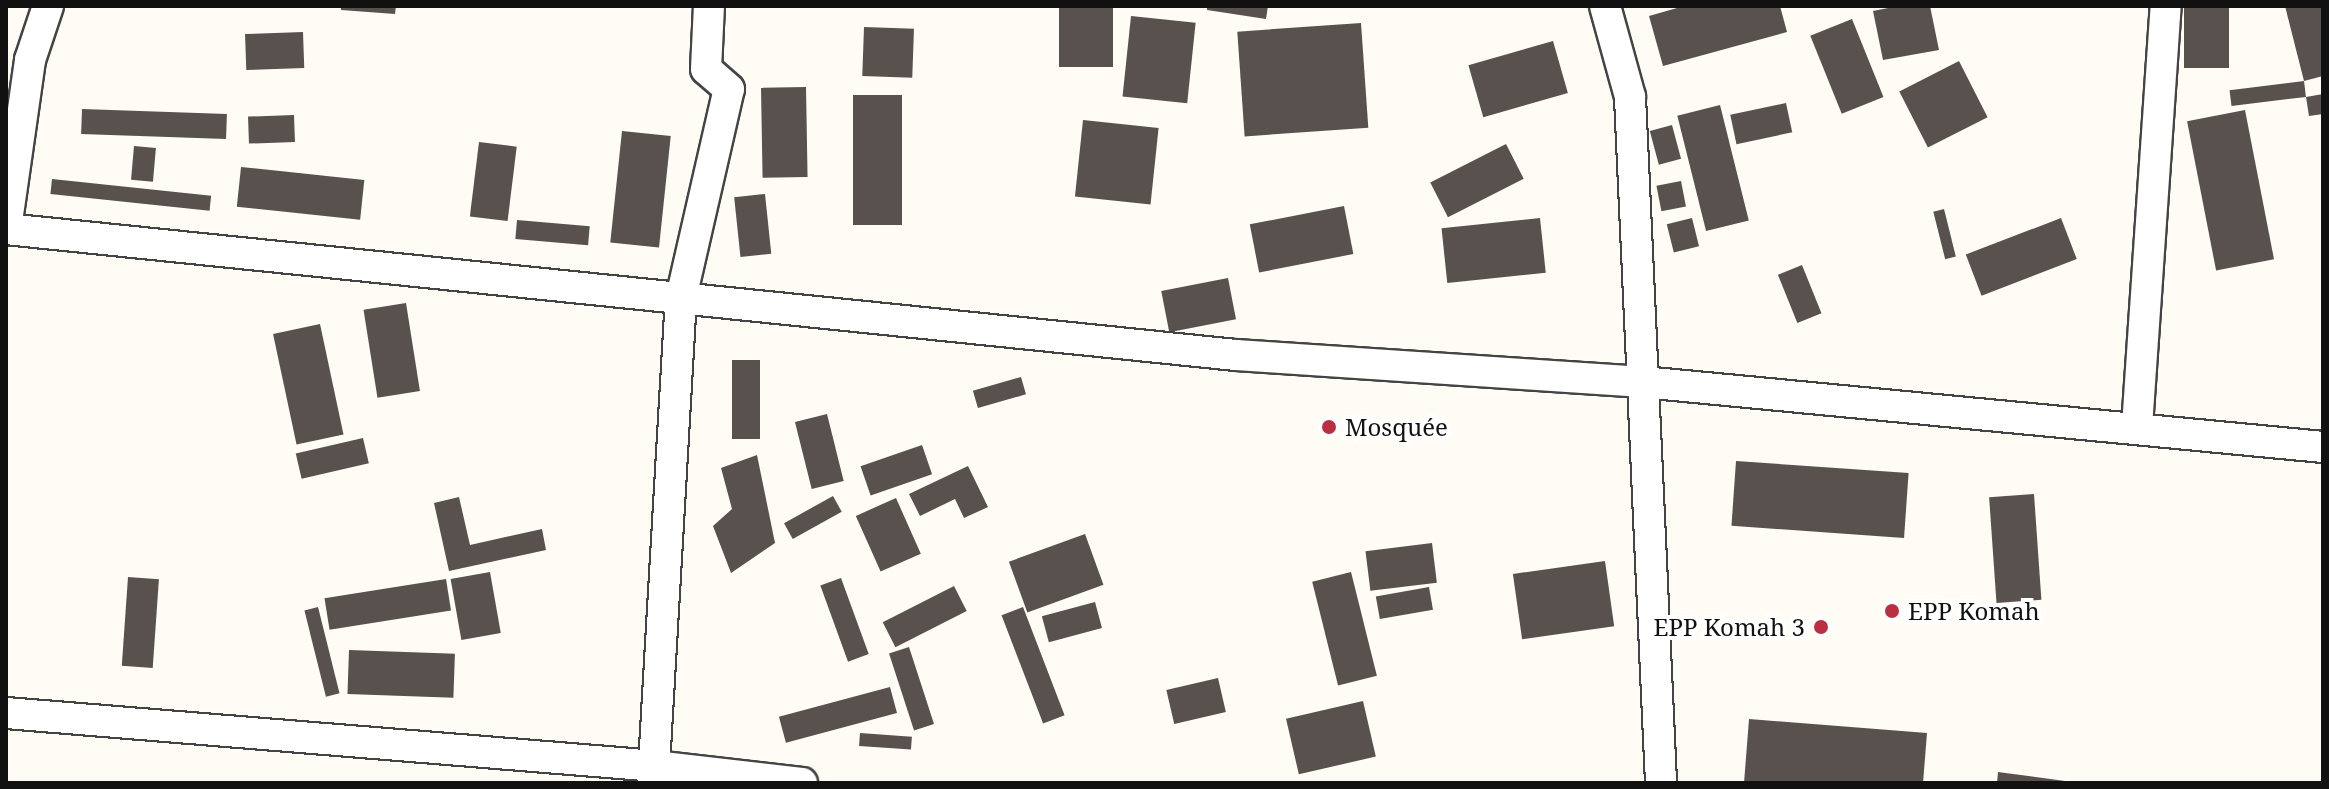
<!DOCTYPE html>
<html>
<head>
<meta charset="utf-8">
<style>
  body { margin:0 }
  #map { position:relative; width:2329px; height:789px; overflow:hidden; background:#fefcf5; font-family:"Noto Serif",serif }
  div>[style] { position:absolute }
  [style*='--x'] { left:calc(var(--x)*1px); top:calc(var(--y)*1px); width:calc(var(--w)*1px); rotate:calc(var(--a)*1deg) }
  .building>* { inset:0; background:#59514e; transform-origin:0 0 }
  .roads { filter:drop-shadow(2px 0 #444) drop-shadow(-2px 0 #444) drop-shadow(0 2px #444) drop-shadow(0 -2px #444) }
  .street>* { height:30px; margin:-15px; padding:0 15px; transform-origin:15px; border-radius:15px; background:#fff }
  .dots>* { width:22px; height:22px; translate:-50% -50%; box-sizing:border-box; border:4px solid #fff; border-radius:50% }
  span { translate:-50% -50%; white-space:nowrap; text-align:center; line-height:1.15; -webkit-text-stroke:8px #fff; paint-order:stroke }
  .poi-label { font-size:24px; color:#111 }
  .left { translate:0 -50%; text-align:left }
  .right { translate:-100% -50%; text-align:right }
  .frame { position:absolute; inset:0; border:8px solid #111; pointer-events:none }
</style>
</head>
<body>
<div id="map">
  <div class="building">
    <div style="clip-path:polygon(341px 6px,396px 6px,395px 14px,341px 10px)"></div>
    <div style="left:1059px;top:6px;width:54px;height:61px"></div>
    <div style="clip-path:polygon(1207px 6px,1268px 6px,1266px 19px,1207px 10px)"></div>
    <div style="clip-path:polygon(1684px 6px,1780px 6px,1787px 32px,1663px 66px,1649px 16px)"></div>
    <div style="clip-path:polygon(1898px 6px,1930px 6px,1939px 50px,1883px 60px,1873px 11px)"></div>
    <div style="left:2184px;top:6px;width:45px;height:62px"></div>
    <div style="clip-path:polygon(2285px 6px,2323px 6px,2323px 76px,2304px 81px)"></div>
    <div style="left:1131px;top:16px;width:65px;height:81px;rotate:6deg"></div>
    <div style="left:1852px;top:19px;width:84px;height:45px;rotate:68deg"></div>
    <div style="left:1361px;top:23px;width:105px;height:124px;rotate:86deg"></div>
    <div style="left:864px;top:27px;width:50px;height:49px;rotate:2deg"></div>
    <div style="left:303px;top:32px;width:36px;height:58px;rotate:88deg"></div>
    <div style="left:1553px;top:41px;width:54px;height:88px;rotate:74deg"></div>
    <div style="left:1959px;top:61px;width:63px;height:67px;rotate:63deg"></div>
    <div style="left:2304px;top:81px;width:16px;height:75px;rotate:83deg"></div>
    <div style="left:806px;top:87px;width:90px;height:45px;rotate:89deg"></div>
    <div style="clip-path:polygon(2323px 94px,2323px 114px,2309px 116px,2306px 97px)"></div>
    <div style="left:853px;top:95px;width:49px;height:130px"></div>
    <div style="left:1786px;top:103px;width:30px;height:57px;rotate:78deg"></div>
    <div style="left:1720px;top:105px;width:119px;height:44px;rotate:76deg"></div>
    <div style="left:82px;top:109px;width:145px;height:25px;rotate:2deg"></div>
    <div style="left:2245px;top:110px;width:152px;height:59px;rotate:79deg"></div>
    <div style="left:294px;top:115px;width:27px;height:46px;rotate:88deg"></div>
    <div style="left:1083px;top:120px;width:76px;height:77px;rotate:6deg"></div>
    <div style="left:1672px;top:125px;width:35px;height:23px;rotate:75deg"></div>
    <div style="left:622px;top:131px;width:49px;height:112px;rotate:6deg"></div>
    <div style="left:479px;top:142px;width:38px;height:75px;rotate:7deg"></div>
    <div style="left:1506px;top:144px;width:39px;height:85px;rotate:63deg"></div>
    <div style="left:134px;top:146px;width:22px;height:34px;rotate:5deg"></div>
    <div style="left:241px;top:167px;width:124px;height:40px;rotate:6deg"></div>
    <div style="left:52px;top:179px;width:160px;height:15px;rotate:6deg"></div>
    <div style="left:1681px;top:181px;width:26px;height:25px;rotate:79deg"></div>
    <div style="left:765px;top:194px;width:60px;height:31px;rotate:84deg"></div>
    <div style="left:1344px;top:206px;width:49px;height:96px;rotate:79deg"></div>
    <div style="left:1944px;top:209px;width:49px;height:11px;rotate:76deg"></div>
    <div style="left:1540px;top:218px;width:55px;height:99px;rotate:84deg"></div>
    <div style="left:1692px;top:218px;width:29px;height:26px;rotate:76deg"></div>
    <div style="left:2061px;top:218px;width:44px;height:102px;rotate:69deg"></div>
    <div style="left:517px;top:220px;width:73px;height:19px;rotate:5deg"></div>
    <div style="left:1802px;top:265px;width:52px;height:26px;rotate:68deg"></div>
    <div style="left:1228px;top:278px;width:42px;height:68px;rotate:79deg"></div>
    <div style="left:406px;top:303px;width:89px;height:43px;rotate:81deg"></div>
    <div style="left:320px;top:324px;width:113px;height:48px;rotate:78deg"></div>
    <div style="left:732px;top:360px;width:28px;height:79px"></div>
    <div style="left:1021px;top:377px;width:18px;height:50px;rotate:74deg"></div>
    <div style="left:827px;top:414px;width:69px;height:33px;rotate:76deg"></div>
    <div style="left:363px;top:438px;width:26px;height:69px;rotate:77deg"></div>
    <div style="left:922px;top:445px;width:31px;height:65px;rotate:71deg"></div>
    <div style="clip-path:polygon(757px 455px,775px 543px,731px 573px,713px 526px,732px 509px,721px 468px)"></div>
    <div style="left:1736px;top:461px;width:173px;height:65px;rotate:4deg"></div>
    <div style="clip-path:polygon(968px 466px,988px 507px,964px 518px,955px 499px,920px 516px,909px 494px)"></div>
    <div style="left:2034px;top:494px;width:106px;height:45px;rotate:86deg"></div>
    <div style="left:833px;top:496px;width:18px;height:56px;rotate:61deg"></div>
    <div style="clip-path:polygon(459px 497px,470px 545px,542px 529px,546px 550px,449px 571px,434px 503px)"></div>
    <div style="left:896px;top:498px;width:61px;height:44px;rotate:66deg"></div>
    <div style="left:1085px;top:534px;width:54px;height:81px;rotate:70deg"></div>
    <div style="left:1432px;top:543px;width:40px;height:67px;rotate:83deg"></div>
    <div style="left:1605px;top:561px;width:66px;height:93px;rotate:82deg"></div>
    <div style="left:490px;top:572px;width:62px;height:40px;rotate:80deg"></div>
    <div style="left:1351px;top:572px;width:107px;height:40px;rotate:76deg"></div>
    <div style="left:128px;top:577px;width:31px;height:89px;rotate:4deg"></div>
    <div style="left:841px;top:578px;width:81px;height:22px;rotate:70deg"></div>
    <div style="left:446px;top:579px;width:32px;height:123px;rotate:81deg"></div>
    <div style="left:954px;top:586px;width:28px;height:80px;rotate:63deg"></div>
    <div style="left:1429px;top:587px;width:23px;height:54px;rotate:80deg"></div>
    <div style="left:1095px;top:602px;width:27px;height:55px;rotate:75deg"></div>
    <div style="left:318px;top:607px;width:89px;height:14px;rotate:76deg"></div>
    <div style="left:1023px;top:607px;width:116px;height:23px;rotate:69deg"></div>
    <div style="left:909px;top:647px;width:81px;height:21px;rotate:72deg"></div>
    <div style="left:349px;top:650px;width:106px;height:44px;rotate:2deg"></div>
    <div style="left:1218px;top:678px;width:35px;height:53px;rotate:77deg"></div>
    <div style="left:890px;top:687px;width:27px;height:115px;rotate:75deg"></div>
    <div style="left:1363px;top:701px;width:57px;height:79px;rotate:77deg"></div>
    <div style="clip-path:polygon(1749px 719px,1927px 733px,1923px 783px,1744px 783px)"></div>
    <div style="left:860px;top:733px;width:52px;height:13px;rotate:4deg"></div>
    <div style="clip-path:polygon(1998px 772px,2065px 781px,2064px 783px,1997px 783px)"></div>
  </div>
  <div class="roads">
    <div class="street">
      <div style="--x:1605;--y:6;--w:94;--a:74.6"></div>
      <div style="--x:1630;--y:97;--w:687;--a:87.41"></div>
      <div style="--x:6;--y:229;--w:1236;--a:5.85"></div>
      <div style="--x:1236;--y:355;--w:408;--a:3.8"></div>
      <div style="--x:1643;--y:382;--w:683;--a:5.46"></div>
      <div style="--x:6;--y:229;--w:171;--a:-81.9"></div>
      <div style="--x:30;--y:60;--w:57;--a:-71.6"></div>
      <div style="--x:2137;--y:427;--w:422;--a:-86.1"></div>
      <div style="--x:6;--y:713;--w:652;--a:4.66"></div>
      <div style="--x:656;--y:766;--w:147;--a:6.6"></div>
      <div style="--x:653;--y:783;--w:486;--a:-86.7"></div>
      <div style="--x:681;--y:298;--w:214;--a:-77.1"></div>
      <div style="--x:729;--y:89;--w:30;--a:-139"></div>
      <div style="--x:706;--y:69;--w:63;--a:-87.3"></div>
    </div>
  </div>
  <div class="dots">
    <div style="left:1329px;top:427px;background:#bb2f42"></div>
    <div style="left:1892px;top:611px;background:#bb2f42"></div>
    <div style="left:1821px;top:627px;background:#bb2f42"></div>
  </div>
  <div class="poi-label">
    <span class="left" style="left:1345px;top:427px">Mosquée</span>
    <span class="left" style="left:1908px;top:611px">EPP Komah</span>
    <span class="right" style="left:1805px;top:627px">EPP Komah 3</span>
  </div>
  <div class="frame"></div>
</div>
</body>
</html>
